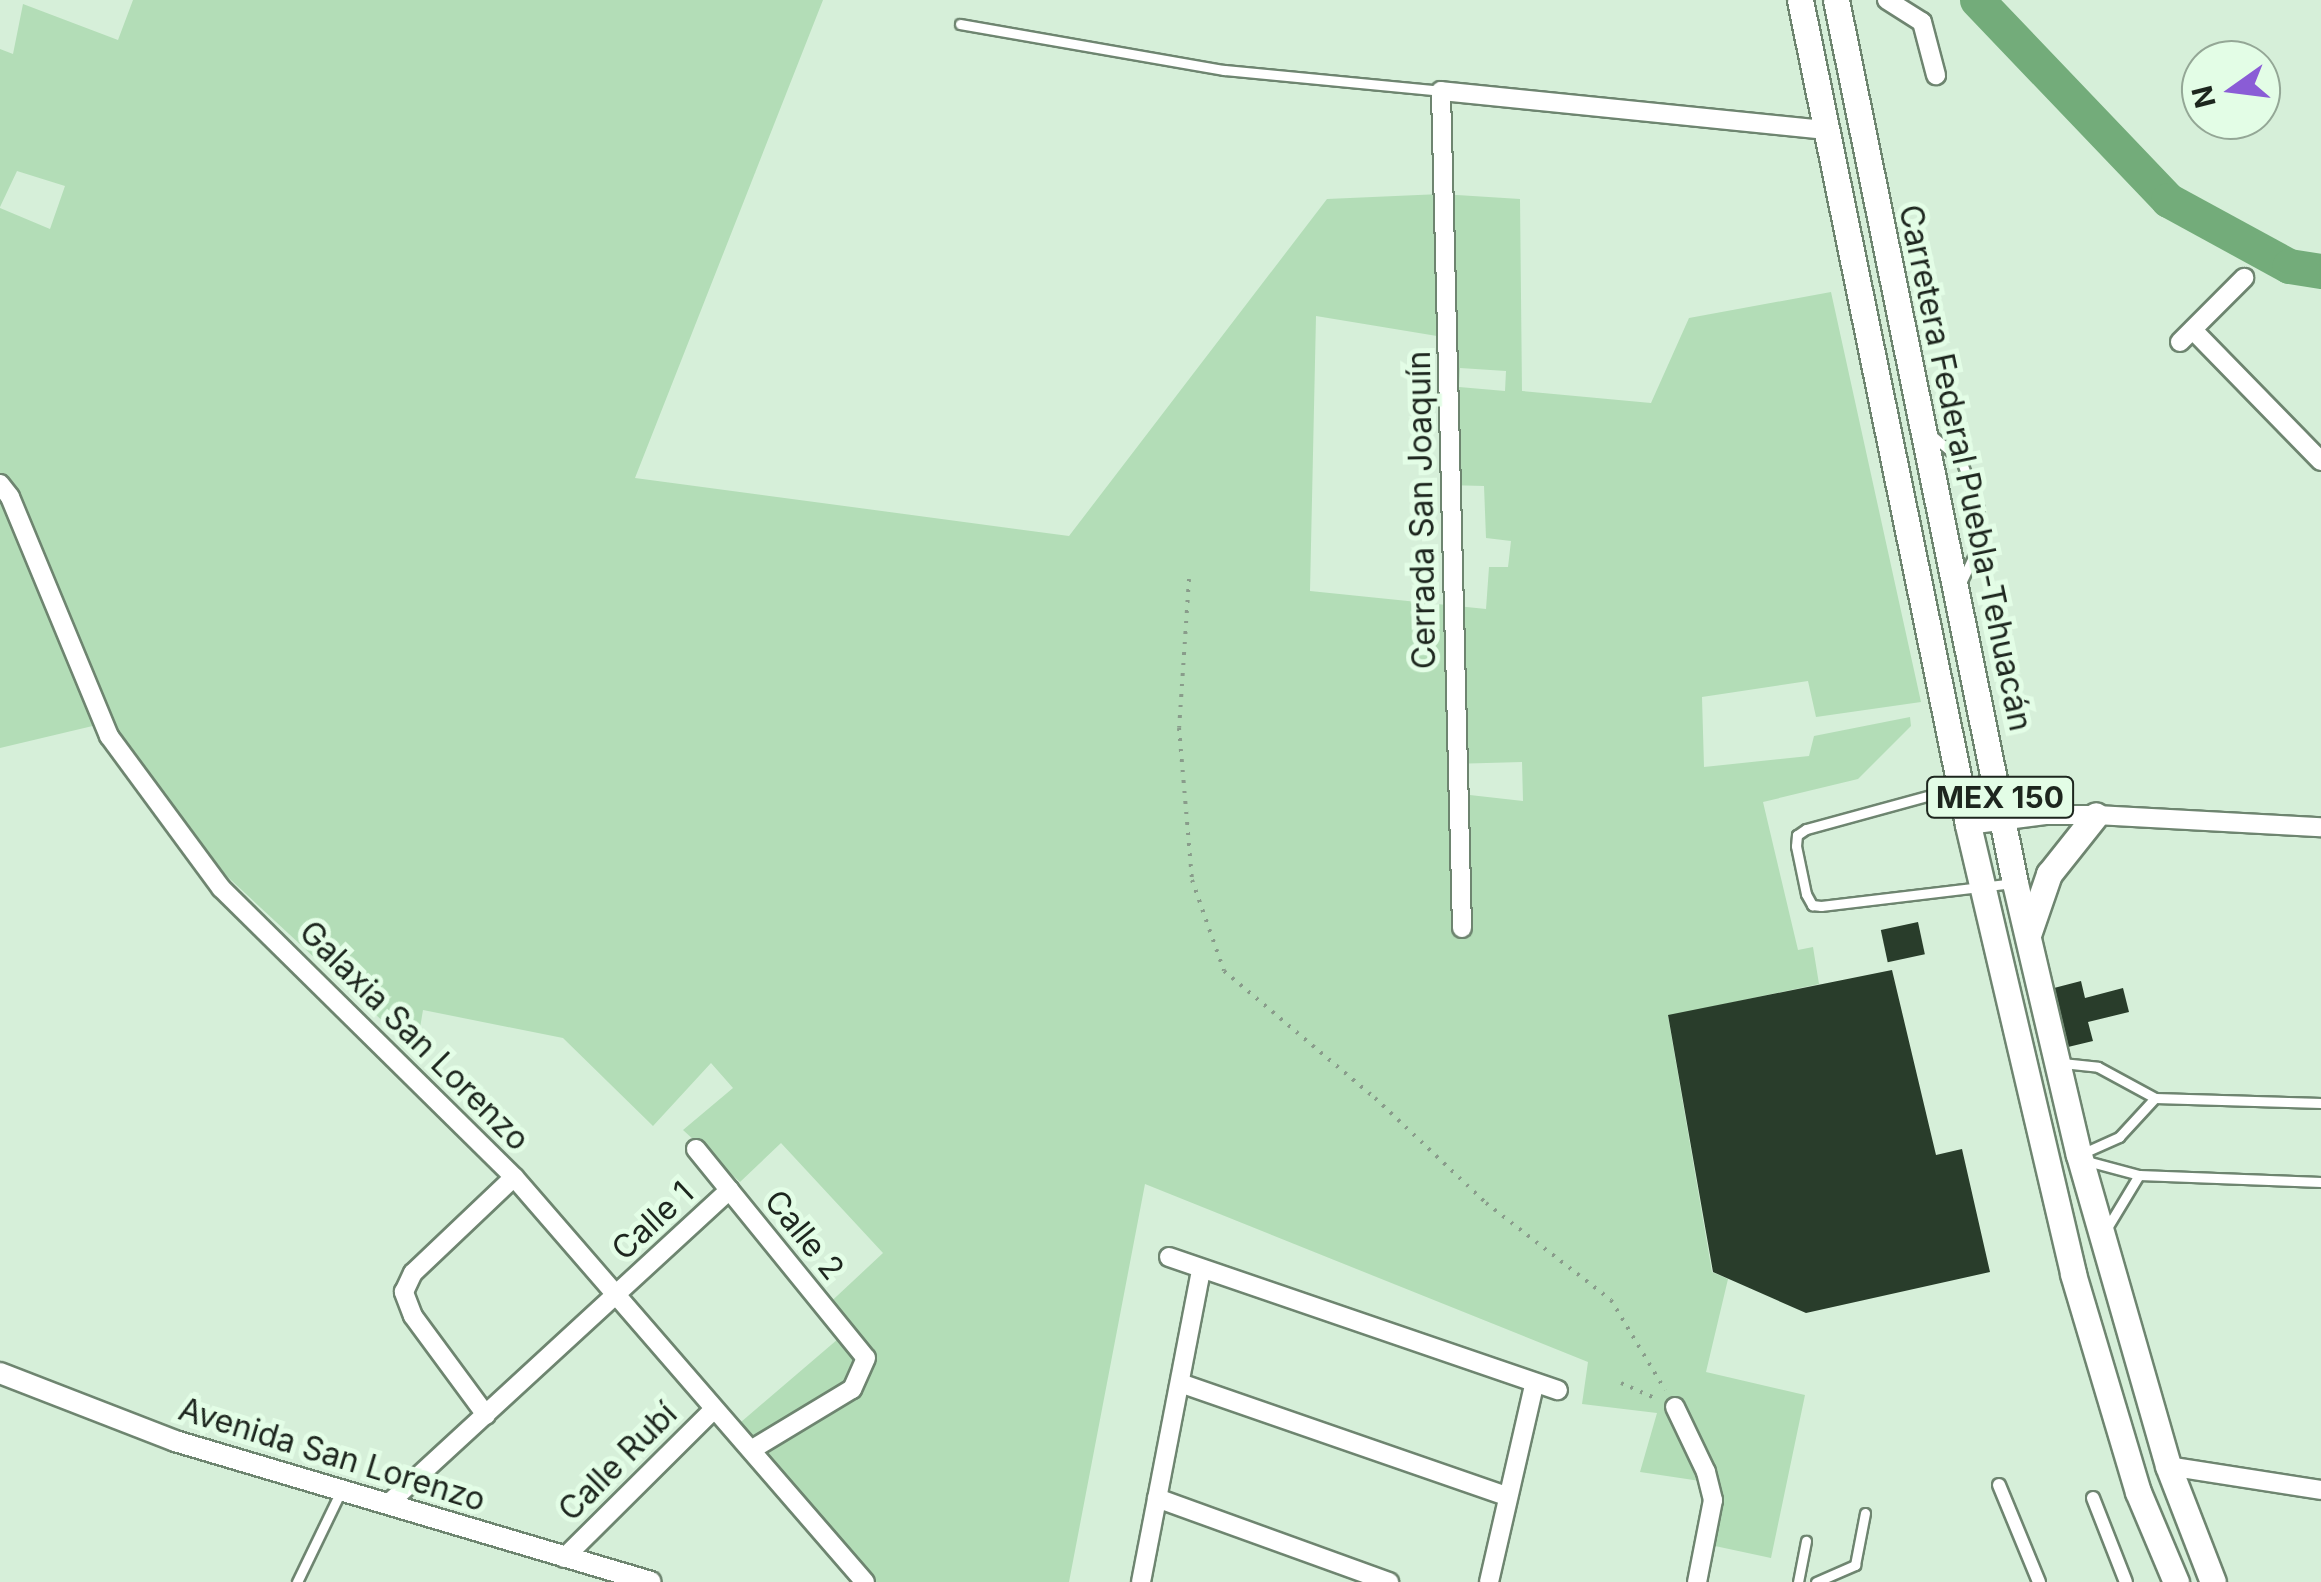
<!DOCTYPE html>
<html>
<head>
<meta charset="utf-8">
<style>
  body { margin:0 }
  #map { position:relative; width:2321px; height:1582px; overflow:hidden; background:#d6efd9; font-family:Inter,sans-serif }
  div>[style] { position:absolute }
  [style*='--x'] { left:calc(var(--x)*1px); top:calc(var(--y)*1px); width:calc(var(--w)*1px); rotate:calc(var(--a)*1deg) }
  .green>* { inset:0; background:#b3ddb7 }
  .river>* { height:35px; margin:-17.5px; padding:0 17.5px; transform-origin:17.5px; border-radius:17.5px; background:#73ac7a }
  .building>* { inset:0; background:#293d2b; transform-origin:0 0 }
  .path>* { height:4px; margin-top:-2px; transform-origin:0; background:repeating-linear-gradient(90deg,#899c8b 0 2.5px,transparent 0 10.5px) }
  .roads { filter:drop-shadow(2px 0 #6e8570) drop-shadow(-2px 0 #6e8570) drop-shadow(0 2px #6e8570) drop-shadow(0 -2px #6e8570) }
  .service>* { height:9px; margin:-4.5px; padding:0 4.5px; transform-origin:4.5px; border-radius:4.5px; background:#fff }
  .pedestrian>* { height:12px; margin:-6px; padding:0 6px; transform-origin:6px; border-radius:6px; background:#fff }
  .minor>* { height:18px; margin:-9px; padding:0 9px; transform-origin:9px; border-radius:9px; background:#fff }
  .tertiary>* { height:20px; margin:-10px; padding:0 10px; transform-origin:10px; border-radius:10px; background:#fff }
  .primary>* { height:25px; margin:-12.5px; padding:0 12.5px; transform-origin:12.5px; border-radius:12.5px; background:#fff }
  span { translate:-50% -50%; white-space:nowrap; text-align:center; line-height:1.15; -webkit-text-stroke:10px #e3fde6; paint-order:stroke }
  .shield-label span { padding:2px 8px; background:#e3fde6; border:2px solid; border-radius:8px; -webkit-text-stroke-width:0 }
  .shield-label { font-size:30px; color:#1d261e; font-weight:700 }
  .street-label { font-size:32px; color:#1d261e }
  .north { position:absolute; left:2181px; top:40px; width:100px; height:100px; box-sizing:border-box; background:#e3fde6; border:2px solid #94a796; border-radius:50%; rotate:256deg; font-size:28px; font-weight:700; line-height:40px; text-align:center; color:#1d261e }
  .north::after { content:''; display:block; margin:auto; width:35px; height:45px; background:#8a5cd6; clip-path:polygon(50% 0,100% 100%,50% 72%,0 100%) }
</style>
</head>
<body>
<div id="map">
  <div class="green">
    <div style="clip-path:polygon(evenodd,133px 0,823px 0,635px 478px,1069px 536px,1327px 199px,1441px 194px,1520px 199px,1522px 391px,1651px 403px,1689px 318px,1831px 292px,1921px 702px,1816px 717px,1808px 681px,1702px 697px,1704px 767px,1809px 756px,1814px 736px,1910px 717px,1911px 726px,1858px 779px,1763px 802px,1798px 950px,1813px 947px,1819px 984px,1668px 1016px,1712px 1272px,1728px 1279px,1706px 1372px,1805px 1395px,1771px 1558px,1701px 1543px,1707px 1482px,1640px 1472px,1657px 1413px,1582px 1404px,1588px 1362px,1145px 1184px,1069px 1582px,871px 1582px,734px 1428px,838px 1339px,822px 1310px,883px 1253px,781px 1143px,740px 1182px,683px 1130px,733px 1088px,711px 1063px,653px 1126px,563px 1038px,423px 1010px,416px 1052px,176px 829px,107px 723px,0 485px,0 208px,50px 229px,65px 186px,17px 171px,0 207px,0 49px,13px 54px,23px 4px,118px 40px,133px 0,1316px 316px,1443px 337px,1446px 485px,1484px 486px,1486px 538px,1511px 541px,1508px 567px,1489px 567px,1486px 609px,1310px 591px,1316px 316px,133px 0,1460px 368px,1506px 371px,1505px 391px,1459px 387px,1460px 368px,133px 0,1522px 762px,1523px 801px,1452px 793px,1451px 764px,1522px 762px)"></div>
    <div style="clip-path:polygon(0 498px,101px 724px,0 748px)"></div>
  </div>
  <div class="river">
    <div style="--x:1977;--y:0;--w:277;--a:46.3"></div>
    <div style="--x:2168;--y:200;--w:138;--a:28.6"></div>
    <div style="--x:2289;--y:266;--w:32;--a:9"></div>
  </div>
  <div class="building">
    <div style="left:1918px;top:922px;width:33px;height:38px;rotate:78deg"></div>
    <div style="clip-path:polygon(1892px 970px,1936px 1155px,1962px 1149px,1990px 1272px,1806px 1313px,1713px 1272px,1668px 1015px)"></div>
    <div style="clip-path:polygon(2081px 981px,2085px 998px,2123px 988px,2129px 1012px,2088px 1022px,2093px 1041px,2068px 1047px,2054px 988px)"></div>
  </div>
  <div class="path">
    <div style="--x:1189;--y:579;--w:149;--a:93.8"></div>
    <div style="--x:1179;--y:728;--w:153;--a:85.1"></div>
    <div style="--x:1192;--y:880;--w:96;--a:70.6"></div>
    <div style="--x:1224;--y:971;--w:197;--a:40.1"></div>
    <div style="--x:1375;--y:1098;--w:153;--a:43.4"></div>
    <div style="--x:1486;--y:1203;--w:158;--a:37.8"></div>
    <div style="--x:1611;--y:1300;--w:105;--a:59"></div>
    <div style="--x:1621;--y:1383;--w:39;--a:24"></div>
  </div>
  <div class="roads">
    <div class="service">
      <div style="--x:960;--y:24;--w:268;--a:9.9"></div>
      <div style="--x:1224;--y:70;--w:218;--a:5.5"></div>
      <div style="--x:1929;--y:433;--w:42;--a:40.2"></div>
      <div style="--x:1961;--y:460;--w:52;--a:69.8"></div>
      <div style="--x:1979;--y:509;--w:44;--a:95.2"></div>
      <div style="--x:1975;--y:553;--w:35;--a:115"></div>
      <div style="--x:1993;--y:778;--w:194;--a:164.7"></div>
      <div style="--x:1806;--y:829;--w:11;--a:146"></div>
      <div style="--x:1797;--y:835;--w:11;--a:95"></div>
      <div style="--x:1796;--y:846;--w:49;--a:78.2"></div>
      <div style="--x:1806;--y:894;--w:13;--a:61"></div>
      <div style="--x:1812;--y:905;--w:9;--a:6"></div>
      <div style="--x:1821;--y:906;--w:193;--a:-6.8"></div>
      <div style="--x:2062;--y:1063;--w:36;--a:6"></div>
      <div style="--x:2098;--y:1067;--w:65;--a:28.5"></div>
      <div style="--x:2155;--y:1098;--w:166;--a:1.7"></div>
      <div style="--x:2081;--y:1154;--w:42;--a:-24.1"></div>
      <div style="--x:2119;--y:1137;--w:53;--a:-47.3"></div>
      <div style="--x:2083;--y:1160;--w:58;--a:15"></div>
      <div style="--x:2139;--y:1175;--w:182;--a:2.2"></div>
      <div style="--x:2107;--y:1228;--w:62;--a:-58.9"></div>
      <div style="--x:297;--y:1582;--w:99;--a:-64.2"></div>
      <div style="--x:1798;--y:1582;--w:42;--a:-79"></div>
      <div style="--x:1816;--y:1582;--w:43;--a:-23.6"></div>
      <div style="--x:1855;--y:1565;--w:53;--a:-79.1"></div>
    </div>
    <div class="pedestrian">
      <div style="--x:1999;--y:1485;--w:105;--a:67.6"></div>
      <div style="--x:2093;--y:1498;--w:90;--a:68.6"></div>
    </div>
    <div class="minor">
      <div style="--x:1887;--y:0;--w:41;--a:32.2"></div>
      <div style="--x:1922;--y:22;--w:55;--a:75.2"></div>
      <div style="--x:2193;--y:330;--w:183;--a:45.7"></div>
      <div style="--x:2180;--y:342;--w:91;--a:-45"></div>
      <div style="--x:0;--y:484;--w:16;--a:52"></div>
      <div style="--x:10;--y:497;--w:259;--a:67.5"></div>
      <div style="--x:109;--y:736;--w:189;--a:53.6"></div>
      <div style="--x:221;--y:888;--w:412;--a:44.6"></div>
      <div style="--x:514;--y:1177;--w:536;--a:49.09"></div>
      <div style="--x:1968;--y:825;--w:78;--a:-7.4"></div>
      <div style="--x:2045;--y:815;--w:51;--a:0"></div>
      <div style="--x:2096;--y:815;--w:225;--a:3.1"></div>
      <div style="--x:1462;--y:928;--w:837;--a:-91.44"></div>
      <div style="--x:1441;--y:91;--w:386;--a:5.8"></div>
      <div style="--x:696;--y:1149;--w:269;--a:50.9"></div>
      <div style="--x:866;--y:1358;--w:34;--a:114"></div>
      <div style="--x:852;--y:1389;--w:118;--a:148.9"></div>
      <div style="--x:1169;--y:1257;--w:411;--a:18.9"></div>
      <div style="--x:1180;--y:1383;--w:346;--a:19.1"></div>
      <div style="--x:1675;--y:1407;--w:72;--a:64.5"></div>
      <div style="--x:1706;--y:1472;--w:29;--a:76"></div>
      <div style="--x:1713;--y:1500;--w:84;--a:101"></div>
      <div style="--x:486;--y:1415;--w:123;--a:-126.4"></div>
      <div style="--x:413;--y:1316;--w:26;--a:-111"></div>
      <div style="--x:404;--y:1292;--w:21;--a:-65"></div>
      <div style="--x:413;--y:1273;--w:139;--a:-43.5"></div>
      <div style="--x:2168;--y:1466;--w:155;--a:8.9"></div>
      <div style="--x:1157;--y:1498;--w:247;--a:19.9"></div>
      <div style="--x:388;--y:1504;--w:464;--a:-42.6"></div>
      <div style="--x:564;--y:1558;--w:211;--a:-44.8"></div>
      <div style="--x:1141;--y:1582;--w:317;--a:-79.1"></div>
      <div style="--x:1489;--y:1582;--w:202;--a:-77.1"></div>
    </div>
    <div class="tertiary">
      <div style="--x:0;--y:1373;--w:188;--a:21.2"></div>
      <div style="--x:175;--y:1441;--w:496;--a:16.5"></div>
    </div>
    <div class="primary">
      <div style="--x:1800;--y:0;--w:842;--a:78.49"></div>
      <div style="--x:1968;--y:825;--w:461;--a:76.8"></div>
      <div style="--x:2073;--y:1274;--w:227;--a:73.4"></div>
      <div style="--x:2138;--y:1492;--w:98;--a:67.1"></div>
      <div style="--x:1836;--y:0;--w:901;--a:78.54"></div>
      <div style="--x:2015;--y:883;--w:279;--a:76.8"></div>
      <div style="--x:2079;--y:1155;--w:323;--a:74"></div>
      <div style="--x:2168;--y:1466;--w:124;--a:68.8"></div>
      <div style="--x:2028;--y:935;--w:65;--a:-71"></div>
      <div style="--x:2049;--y:874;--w:75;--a:-51.5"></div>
    </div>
  </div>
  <div class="shield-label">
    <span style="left:2000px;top:797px">MEX 150</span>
  </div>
  <div class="street-label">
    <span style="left:1965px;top:468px;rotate:78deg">Carretera Federal Puebla-Tehuacán</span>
    <span style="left:1422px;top:510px;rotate:-91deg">Cerrada San Joaquín</span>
    <span style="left:414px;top:1036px;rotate:45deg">Galaxia San Lorenzo</span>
    <span style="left:653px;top:1221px;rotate:-43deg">Calle 1</span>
    <span style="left:804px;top:1235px;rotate:51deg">Calle 2</span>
    <span style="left:332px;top:1455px;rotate:17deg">Avenida San Lorenzo</span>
    <span style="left:618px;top:1462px;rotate:-45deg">Calle Rubí</span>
  </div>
  <div class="north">N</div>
</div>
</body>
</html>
